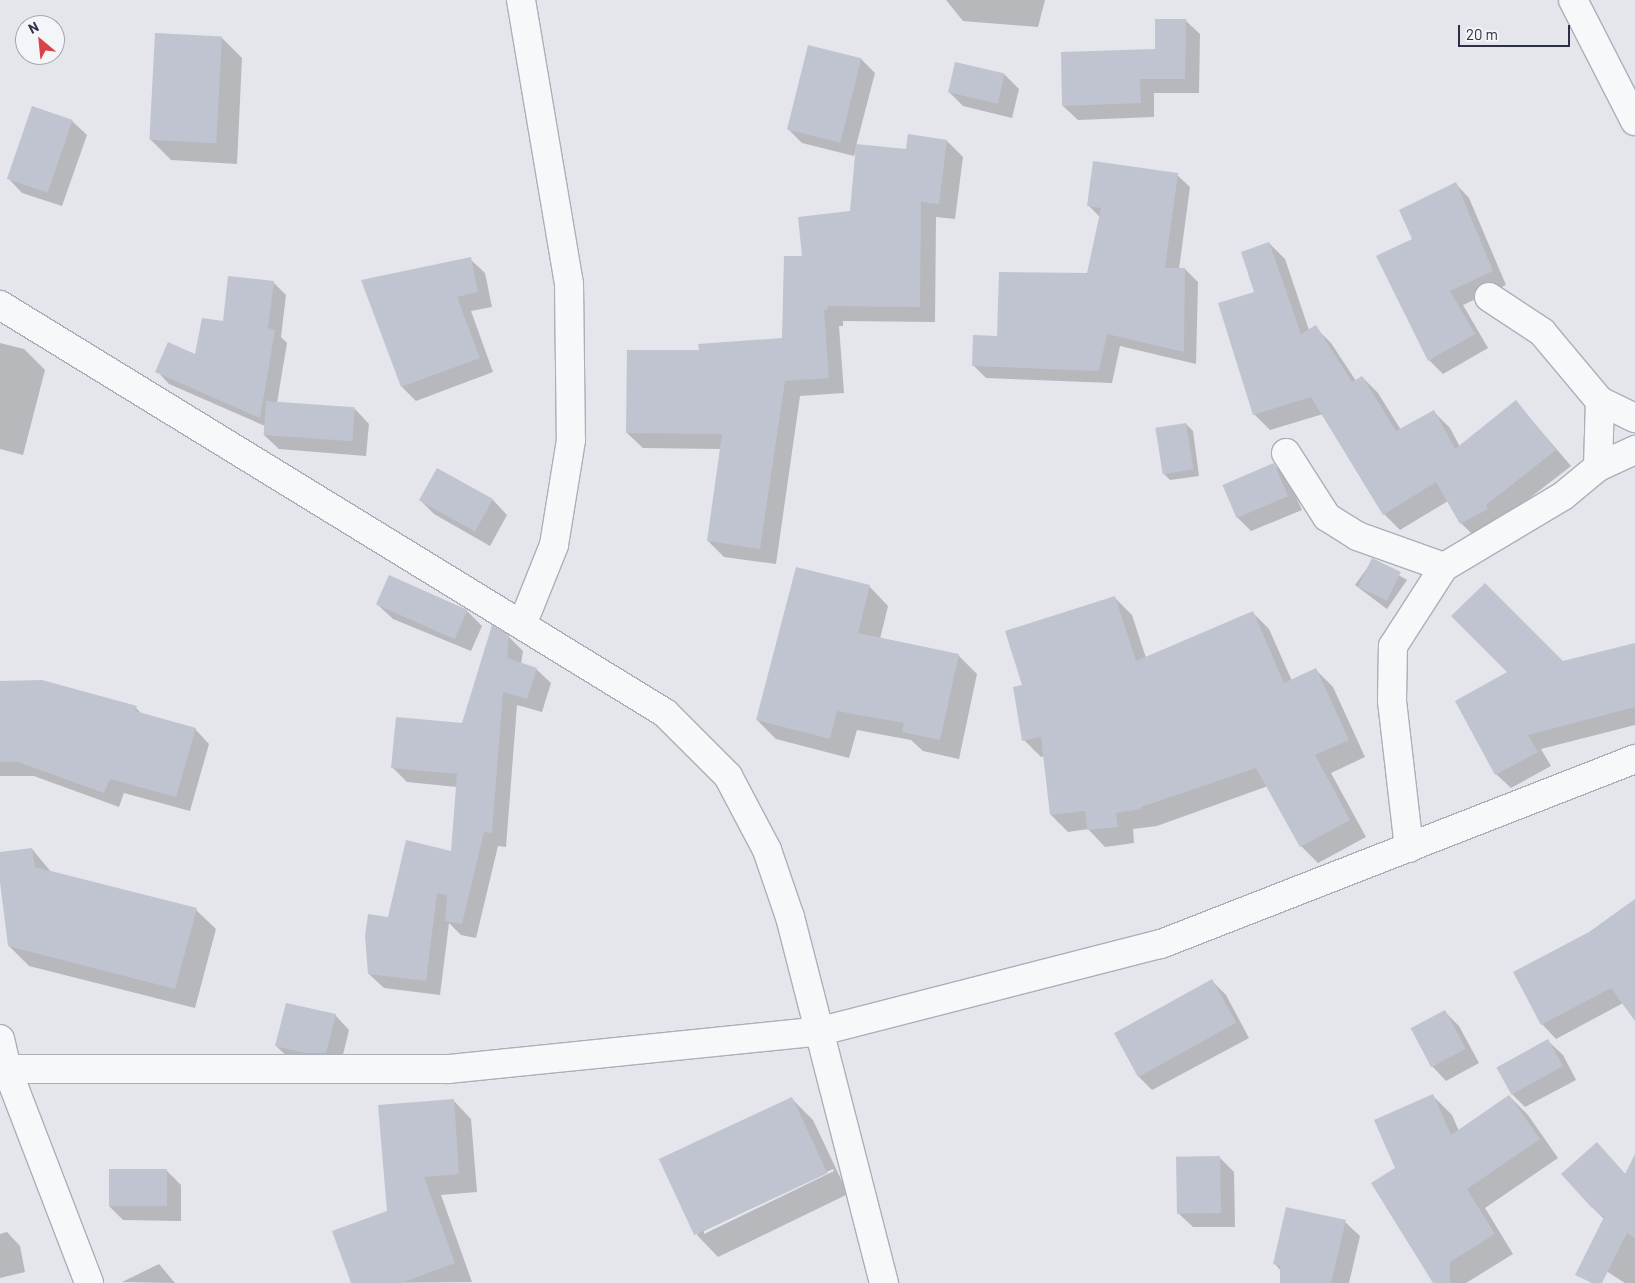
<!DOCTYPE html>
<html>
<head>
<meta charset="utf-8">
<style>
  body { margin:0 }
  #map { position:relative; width:1635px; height:1283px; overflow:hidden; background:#e4e6ec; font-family:Barlow,sans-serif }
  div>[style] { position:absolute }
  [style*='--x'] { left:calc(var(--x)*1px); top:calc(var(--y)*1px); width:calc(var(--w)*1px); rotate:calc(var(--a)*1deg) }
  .shadow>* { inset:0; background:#0003 }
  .building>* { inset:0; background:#c0c4d0; transform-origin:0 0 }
  .roads { filter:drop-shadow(1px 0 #acafba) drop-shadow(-1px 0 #acafba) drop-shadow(0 1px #acafba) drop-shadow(0 -1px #acafba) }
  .minor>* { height:28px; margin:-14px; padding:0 14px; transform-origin:14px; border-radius:14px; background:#f7f8fa }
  span { translate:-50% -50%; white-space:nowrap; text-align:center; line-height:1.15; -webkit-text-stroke:4.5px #f4f5f9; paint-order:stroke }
  .north { position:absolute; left:15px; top:15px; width:50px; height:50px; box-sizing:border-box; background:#f4f5f9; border:1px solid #a3a6b1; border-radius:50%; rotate:332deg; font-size:14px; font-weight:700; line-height:20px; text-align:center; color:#2a3046 }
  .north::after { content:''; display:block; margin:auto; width:18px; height:22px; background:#d74346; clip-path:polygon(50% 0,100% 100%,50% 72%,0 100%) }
  .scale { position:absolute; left:1458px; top:25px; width:112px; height:22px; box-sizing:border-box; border:2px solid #2a3046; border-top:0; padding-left:6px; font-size:15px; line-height:18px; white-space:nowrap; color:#2a3046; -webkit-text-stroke:4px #f4f5f9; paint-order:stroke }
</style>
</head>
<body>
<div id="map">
  <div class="shadow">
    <div style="clip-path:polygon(946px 0,1045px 0,1038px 27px,963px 21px)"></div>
    <div style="clip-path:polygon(1185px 20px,1200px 34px,1199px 93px,1154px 93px,1154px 117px,1078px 120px,1063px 106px,1157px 50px)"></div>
    <div style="clip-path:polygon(221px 37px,242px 58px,237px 164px,171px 160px,150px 139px)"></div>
    <div style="clip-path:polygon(861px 59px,875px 73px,856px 146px,907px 150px,947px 141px,963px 157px,955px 219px,936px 217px,935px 322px,843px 321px,843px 326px,839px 326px,844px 393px,800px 396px,776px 564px,724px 557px,708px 541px,721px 449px,643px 448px,627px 433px,700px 351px,783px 339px,804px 257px,851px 212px,856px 148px,854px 156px,802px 143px,788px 129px)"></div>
    <div style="clip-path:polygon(1005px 75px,1019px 89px,1012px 118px,963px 106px,949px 92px)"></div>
    <div style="clip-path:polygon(72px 121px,87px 135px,62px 206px,22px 193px,8px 178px)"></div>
    <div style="clip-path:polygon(1177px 175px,1190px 187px,1179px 269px,1185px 269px,1198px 282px,1196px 364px,1120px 346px,1112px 383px,986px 378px,973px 365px,998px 337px,1088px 275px,1100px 217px,1088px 205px)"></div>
    <div style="clip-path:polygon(1456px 184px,1469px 198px,1506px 285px,1463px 305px,1488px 348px,1443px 374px,1429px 360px,1378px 256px,1414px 240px)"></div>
    <div style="clip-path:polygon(1269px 243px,1285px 259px,1309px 330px,1315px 327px,1331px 343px,1356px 381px,1362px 377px,1378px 393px,1401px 430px,1434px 412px,1450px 428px,1460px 447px,1516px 402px,1571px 466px,1477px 539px,1461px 523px,1448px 501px,1400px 530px,1384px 514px,1323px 414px,1270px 430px,1254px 414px,1256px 293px)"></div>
    <div style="clip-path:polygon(470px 259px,485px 273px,492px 307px,471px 311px,493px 372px,416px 401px,402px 387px)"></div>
    <div style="clip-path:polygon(273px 282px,286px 295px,281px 337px,287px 343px,277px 403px,355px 409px,369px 424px,366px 456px,279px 449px,264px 435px,265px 426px,169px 384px,157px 371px,196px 356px,224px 323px)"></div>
    <div style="clip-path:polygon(0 343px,24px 349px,45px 370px,23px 455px,0 449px)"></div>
    <div style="clip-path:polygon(1186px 424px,1193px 431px,1199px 476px,1170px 480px,1163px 473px)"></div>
    <div style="clip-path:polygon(1274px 465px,1288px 479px,1302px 510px,1251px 531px,1237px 517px)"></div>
    <div style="clip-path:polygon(437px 470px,493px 500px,507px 515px,490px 546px,434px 514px,420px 500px)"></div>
    <div style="clip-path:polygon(1373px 560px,1407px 580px,1387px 609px,1355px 585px)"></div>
    <div style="clip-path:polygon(869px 586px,888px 606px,880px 639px,958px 655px,977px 674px,959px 759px,923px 751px,911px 740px,857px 730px,849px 758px,776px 739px,757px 720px)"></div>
    <div style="clip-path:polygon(1115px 598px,1132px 615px,1146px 658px,1252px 612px,1269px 629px,1292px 681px,1316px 670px,1333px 687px,1365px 757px,1331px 773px,1366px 837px,1318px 863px,1301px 846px,1268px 786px,1157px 826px,1133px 829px,1134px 843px,1105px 847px,1088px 829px,1068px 832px,1051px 815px,1045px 756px,1041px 757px,1024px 740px,1024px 686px)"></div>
    <div style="clip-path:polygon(378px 605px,467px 611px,482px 626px,471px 651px,393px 619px)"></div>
    <div style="clip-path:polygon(508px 636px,523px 651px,521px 664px,536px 669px,551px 683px,542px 712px,517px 705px,506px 847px,498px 846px,476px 938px,461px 935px,449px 923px,440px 995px,384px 988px,369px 974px,389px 918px,452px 852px,457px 787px,407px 782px,393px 768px,463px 724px)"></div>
    <div style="clip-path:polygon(1635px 644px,1635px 725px,1541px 749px,1551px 766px,1511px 788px,1496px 774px,1563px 663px)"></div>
    <div style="clip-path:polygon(0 682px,136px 708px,143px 715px,195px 729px,209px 744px,190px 811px,124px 793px,119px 807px,34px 776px,0 776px)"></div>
    <div style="clip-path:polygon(32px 849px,52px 873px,196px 910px,216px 929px,195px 1008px,29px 966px,9px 946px,0 853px)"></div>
    <div style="clip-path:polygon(1635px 903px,1635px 1009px,1625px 1002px,1556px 1039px,1542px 1024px,1590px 933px)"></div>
    <div style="clip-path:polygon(1212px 981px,1226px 995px,1249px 1038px,1152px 1090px,1137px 1075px,1115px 1033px)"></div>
    <div style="clip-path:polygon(1445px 1012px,1459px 1026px,1479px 1063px,1446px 1081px,1432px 1066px)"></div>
    <div style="clip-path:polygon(335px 1015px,349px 1030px,340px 1067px,291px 1060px,276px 1046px)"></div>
    <div style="clip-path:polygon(1548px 1041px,1563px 1055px,1576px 1080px,1525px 1107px,1511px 1093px)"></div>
    <div style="clip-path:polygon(1433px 1096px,1452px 1115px,1459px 1131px,1509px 1096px,1528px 1115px,1558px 1158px,1485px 1208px,1513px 1254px,1466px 1283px,1437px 1283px)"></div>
    <div style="clip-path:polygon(evenodd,792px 1099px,813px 1120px,848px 1194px,718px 1257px,697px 1235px,792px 1099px,833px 1169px,834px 1171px,704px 1234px,704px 1231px,833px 1169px)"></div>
    <div style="clip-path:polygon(453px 1100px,471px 1119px,477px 1192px,441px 1195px,472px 1282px,353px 1283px,388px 1212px)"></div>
    <div style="clip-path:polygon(1219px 1157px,1234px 1172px,1235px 1227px,1193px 1227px,1178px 1213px)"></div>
    <div style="clip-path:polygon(1610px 1157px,1635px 1185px,1635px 1283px,1625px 1283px,1600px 1267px,1604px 1219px,1591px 1206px)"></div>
    <div style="clip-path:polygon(167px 1171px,181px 1185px,181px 1221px,123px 1220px,109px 1206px)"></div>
    <div style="clip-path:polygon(1345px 1222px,1360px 1236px,1349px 1283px,1281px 1283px,1281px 1271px,1275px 1264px)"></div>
    <div style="clip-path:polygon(7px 1232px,20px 1246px,25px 1272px,0 1278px,0 1234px)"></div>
    <div style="clip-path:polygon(159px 1264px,175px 1283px,122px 1282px)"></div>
  </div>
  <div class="building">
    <div style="clip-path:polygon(1155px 19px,1186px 19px,1185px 79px,1140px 79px,1141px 103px,1062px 106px,1061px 52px,1155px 49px)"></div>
    <div style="left:155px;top:33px;width:67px;height:107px;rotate:3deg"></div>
    <div style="left:808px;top:45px;width:55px;height:87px;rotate:14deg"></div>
    <div style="left:955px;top:62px;width:51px;height:31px;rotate:13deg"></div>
    <div style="left:32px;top:106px;width:43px;height:77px;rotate:19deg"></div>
    <div style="clip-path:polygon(908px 134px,947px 140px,939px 204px,921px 202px,920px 307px,828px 306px,827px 310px,824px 310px,829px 378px,785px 381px,760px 549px,707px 541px,722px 434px,626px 433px,627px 350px,699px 350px,698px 344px,782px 338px,784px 256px,802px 256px,798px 217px,850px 211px,856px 144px,906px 149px)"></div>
    <div style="clip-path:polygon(1093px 161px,1178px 173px,1165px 268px,1185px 268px,1184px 352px,1107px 334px,1099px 371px,972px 366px,973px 335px,997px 336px,999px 272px,1087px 273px,1101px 208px,1087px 206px)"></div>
    <div style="clip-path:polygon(1456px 182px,1493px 271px,1450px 291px,1475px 334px,1428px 361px,1376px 256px,1412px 239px,1399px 210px)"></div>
    <div style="clip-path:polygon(1269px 242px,1301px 334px,1316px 325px,1352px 382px,1362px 376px,1396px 431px,1434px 410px,1455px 449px,1516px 400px,1556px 450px,1486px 505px,1488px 509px,1460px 524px,1436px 482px,1383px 515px,1311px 397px,1253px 415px,1218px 303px,1254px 292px,1241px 252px)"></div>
    <div style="clip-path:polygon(471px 257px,478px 292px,457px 297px,480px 358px,401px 387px,361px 280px)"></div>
    <div style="clip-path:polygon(228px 276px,274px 281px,268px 328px,275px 330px,260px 418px,155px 372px,168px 342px,195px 354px,202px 318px,223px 321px)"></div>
    <div style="left:266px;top:401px;width:89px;height:34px;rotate:4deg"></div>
    <div style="left:1186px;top:423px;width:47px;height:31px;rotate:81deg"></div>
    <div style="left:1274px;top:463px;width:36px;height:56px;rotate:67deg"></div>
    <div style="left:437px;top:468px;width:64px;height:37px;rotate:29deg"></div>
    <div style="left:1372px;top:558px;width:32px;height:32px;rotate:26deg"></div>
    <div style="clip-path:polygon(796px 567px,870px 585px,858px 633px,959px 654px,940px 740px,902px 732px,904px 723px,837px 711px,830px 739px,756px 720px)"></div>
    <div style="left:389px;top:575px;width:86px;height:32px;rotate:24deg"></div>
    <div style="clip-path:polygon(1485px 583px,1563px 661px,1635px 643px,1635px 707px,1528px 735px,1538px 752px,1495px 775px,1455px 701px,1507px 672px,1451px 616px)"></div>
    <div style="clip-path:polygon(1115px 596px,1136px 661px,1253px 611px,1284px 683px,1316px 668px,1349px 740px,1315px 755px,1350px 820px,1300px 847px,1256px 768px,1141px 807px,1141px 809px,1116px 813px,1118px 827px,1087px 830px,1085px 811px,1050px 815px,1041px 737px,1022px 741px,1013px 687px,1022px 685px,1005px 631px)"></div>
    <div style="clip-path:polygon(492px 625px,509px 635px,507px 658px,537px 668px,527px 699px,503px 692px,492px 833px,484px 832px,462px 924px,445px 921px,447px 895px,437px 893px,426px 981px,368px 974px,365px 936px,368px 914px,388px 917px,406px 840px,451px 851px,457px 774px,391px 768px,396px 717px,462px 723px)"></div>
    <div style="clip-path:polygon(42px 680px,137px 706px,135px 711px,196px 728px,176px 797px,110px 779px,104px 793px,18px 762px,0 762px,0 681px)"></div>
    <div style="clip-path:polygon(32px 848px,35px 867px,197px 908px,175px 989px,8px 946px,0 882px,0 852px)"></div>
    <div style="clip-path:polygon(1635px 899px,1635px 1021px,1611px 988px,1541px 1025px,1513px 972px,1589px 932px)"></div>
    <div style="left:1212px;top:979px;width:50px;height:112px;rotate:61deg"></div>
    <div style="clip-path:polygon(286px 1003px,336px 1014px,326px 1053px,305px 1053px,275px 1046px)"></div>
    <div style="left:1445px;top:1010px;width:44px;height:39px;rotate:62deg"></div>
    <div style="left:1548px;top:1039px;width:31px;height:59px;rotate:61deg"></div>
    <div style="clip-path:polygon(1433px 1094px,1451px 1135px,1509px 1095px,1540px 1139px,1467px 1189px,1495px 1234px,1450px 1262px,1450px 1283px,1433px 1283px,1371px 1183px,1395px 1168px,1374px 1120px)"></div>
    <div style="left:792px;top:1097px;width:84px;height:147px;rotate:65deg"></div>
    <div style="clip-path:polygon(454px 1099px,459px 1174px,424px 1177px,455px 1263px,401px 1283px,351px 1283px,332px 1231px,387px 1211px,378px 1105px)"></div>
    <div style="clip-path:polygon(1597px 1142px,1625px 1174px,1635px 1154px,1635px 1238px,1627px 1233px,1602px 1283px,1592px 1283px,1575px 1275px,1604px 1217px,1591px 1207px,1561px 1174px)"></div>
    <div style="left:1220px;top:1156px;width:57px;height:44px;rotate:89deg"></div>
    <div style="left:109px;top:1169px;width:58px;height:37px"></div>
    <div style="clip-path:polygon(1286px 1207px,1346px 1220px,1331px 1283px,1280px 1283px,1280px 1266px,1273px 1264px)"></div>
  </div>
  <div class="roads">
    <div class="minor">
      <div style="--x:521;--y:0;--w:288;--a:80.4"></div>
      <div style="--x:569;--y:284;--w:156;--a:89.3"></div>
      <div style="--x:571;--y:440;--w:106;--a:99.2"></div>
      <div style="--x:554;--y:545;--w:86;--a:111.8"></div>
      <div style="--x:1573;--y:0;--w:136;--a:62.9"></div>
      <div style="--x:1489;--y:297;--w:64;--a:33.4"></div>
      <div style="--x:1542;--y:332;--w:90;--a:50"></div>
      <div style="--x:1600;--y:401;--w:39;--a:26"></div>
      <div style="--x:0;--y:305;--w:780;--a:31.53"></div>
      <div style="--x:665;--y:713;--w:89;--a:45"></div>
      <div style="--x:728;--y:776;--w:84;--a:62.2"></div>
      <div style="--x:767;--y:850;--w:71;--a:71.1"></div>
      <div style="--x:790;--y:917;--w:378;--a:75.6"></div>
      <div style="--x:1286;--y:453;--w:76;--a:57.4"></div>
      <div style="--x:1327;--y:517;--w:36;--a:32"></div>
      <div style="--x:1357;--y:536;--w:92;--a:19.6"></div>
      <div style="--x:1598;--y:467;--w:66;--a:-88.3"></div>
      <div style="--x:1409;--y:848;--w:148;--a:-96.6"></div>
      <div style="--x:1392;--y:701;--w:55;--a:-89"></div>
      <div style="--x:1393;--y:646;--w:94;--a:-57.2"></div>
      <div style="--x:1444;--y:567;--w:139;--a:-30.8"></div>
      <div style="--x:1563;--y:496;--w:45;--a:-39.6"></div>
      <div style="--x:1598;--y:467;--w:41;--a:-24.7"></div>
      <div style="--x:0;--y:1039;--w:31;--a:77"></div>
      <div style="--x:7;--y:1069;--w:229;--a:69"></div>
      <div style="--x:0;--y:1069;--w:449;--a:0"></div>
      <div style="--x:449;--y:1069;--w:374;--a:-5.8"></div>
      <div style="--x:821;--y:1031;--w:351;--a:-14.4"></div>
      <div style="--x:1161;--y:944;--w:509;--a:-21.32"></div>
    </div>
  </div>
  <div class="north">N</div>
  <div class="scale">20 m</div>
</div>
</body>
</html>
